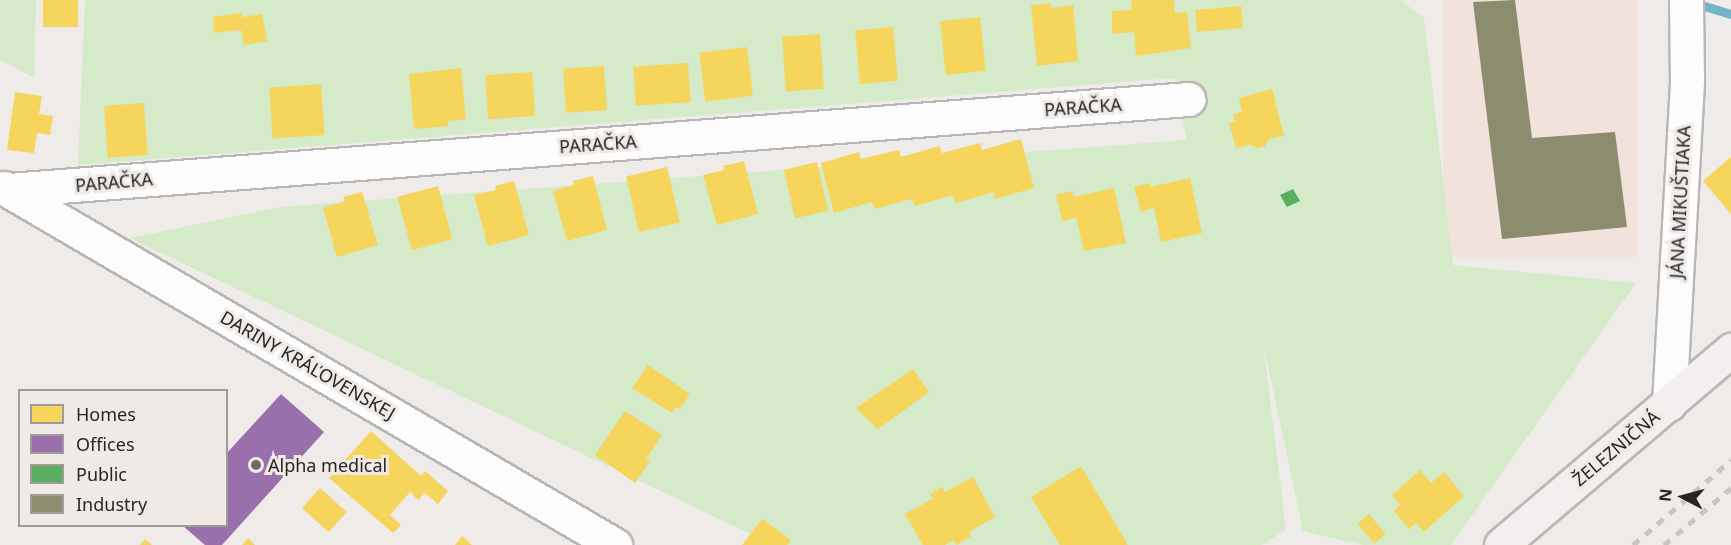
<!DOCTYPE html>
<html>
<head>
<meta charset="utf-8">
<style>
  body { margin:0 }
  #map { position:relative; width:1731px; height:545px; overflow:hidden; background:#eeebe9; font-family:"Noto Sans",sans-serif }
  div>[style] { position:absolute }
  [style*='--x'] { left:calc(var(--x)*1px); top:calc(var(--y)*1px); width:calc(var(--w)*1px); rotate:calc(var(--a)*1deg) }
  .industrial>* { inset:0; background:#f1e3dc; transform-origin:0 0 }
  .green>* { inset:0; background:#d4eac8 }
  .homes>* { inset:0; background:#f6d55c; transform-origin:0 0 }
  .offices>* { inset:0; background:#9970ab }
  .public>* { inset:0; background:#5aae61 }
  .industry>* { inset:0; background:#8c8c6e }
  .stream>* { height:9px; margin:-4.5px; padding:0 4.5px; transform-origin:4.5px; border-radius:4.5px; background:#76b3c8 }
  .roads { filter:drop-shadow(2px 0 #b9b7b5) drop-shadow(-2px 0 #b9b7b5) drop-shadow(0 2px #b9b7b5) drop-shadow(0 -2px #b9b7b5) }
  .street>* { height:33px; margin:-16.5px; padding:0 16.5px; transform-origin:16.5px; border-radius:16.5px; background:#fcfcfc }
  .secondary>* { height:33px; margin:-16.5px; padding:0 16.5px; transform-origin:16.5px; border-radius:16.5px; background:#f3efee }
  .rail>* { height:4.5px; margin-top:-2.25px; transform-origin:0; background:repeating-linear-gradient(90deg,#c5c5c4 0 8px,transparent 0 16px) }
  .dots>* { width:16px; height:16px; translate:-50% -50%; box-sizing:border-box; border:3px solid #f0eae7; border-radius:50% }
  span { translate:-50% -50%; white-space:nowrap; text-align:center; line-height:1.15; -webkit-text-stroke:6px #f0eae7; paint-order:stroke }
  .street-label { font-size:18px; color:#272524 }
  .poi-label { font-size:18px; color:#272524 }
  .left { translate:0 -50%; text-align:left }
  .legend { position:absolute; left:18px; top:389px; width:210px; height:138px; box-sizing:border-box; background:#f0eae7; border:2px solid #a09b99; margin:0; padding:8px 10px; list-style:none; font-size:18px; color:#272524 }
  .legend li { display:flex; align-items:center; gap:12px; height:30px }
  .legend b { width:30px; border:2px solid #a09b99 }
  .north { position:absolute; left:1653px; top:467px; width:60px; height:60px; -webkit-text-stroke:4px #f0eae7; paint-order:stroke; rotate:276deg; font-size:16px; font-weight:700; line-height:24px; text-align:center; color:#272524 }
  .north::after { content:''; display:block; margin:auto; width:21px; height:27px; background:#272524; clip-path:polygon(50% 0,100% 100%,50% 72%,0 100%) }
</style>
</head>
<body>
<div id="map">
  <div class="industrial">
    <div style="left:1443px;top:0;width:194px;height:257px"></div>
  </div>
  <div class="green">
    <div style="clip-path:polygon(0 0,36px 0,34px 78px,0 60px)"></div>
    <div style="clip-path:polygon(85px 0,1400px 0,1424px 18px,1453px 265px,1636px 283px,1451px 545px,1363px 545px,1303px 531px,1263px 342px,1286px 530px,1261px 545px,774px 545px,130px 238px,280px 207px,1187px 140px,1174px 78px,78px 165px)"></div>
  </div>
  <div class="homes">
    <div style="left:43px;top:0;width:35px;height:27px"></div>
    <div style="clip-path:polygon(1131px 0,1174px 0,1175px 13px,1187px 12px,1191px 48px,1136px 56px,1134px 32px,1112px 34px,1112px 11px,1132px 10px)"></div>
    <div style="clip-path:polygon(1051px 3px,1052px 8px,1073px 5px,1078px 61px,1037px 66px,1031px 5px)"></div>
    <div style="left:1241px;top:6px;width:22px;height:46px;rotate:85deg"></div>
    <div style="clip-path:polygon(241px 13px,242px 17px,262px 14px,267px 41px,244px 45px,241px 30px,214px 33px,213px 17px)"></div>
    <div style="left:980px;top:17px;width:54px;height:40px;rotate:84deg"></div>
    <div style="left:893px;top:27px;width:54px;height:38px;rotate:85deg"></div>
    <div style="left:820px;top:34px;width:55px;height:38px;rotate:86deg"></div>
    <div style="left:747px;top:47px;width:49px;height:48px;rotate:83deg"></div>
    <div style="left:688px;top:63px;width:39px;height:55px;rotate:86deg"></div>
    <div style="left:604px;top:66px;width:44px;height:41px;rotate:86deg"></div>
    <div style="clip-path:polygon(461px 68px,466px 119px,448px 121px,448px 126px,414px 129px,409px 74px)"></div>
    <div style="left:532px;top:72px;width:44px;height:47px;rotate:86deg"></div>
    <div style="left:321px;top:84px;width:51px;height:52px;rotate:86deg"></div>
    <div style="clip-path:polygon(1272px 89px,1284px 136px,1269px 139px,1265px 146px,1257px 148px,1251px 145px,1236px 148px,1229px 123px,1235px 121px,1233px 114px,1242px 112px,1239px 98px)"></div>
    <div style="clip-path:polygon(15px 92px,42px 96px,39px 114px,53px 116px,50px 135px,37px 133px,34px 153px,7px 150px)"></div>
    <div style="left:144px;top:103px;width:52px;height:40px;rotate:86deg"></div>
    <div style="clip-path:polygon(1021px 139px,1034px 188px,995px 199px,994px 192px,955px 203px,953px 195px,915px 206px,912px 199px,874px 209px,872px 202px,834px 213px,821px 163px,859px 152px,861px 159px,899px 150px,901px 157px,940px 146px,942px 153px,980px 143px,982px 150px)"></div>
    <div style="clip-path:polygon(1731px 157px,1731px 214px,1703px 181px)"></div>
    <div style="clip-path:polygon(744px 161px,758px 214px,717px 225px,703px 175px,724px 170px,723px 166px)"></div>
    <div style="left:817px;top:162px;width:50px;height:34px;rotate:77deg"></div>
    <div style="left:667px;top:167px;width:57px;height:42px;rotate:77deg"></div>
    <div style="clip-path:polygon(593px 176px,607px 230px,567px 241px,553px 191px,574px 185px,573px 181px)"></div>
    <div style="clip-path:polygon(1190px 178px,1202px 233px,1161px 242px,1154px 208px,1141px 212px,1134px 187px,1150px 183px,1151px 187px)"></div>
    <div style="clip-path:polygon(514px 181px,529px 235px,488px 246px,474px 195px,496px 190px,495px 186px)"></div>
    <div style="left:438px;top:186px;width:55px;height:42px;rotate:75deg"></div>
    <div style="clip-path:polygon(1114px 188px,1126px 243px,1084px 251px,1076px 218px,1062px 221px,1056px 195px,1072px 191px,1074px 197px)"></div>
    <div style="clip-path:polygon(362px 192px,378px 245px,337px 257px,323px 208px,345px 201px,343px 197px)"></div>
    <div style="clip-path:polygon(648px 365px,690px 394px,680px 409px,676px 407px,672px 413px,632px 388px)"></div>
    <div style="clip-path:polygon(913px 369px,929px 392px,878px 429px,856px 408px)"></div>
    <div style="clip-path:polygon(625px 411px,662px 435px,646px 459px,650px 461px,635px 483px,595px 455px)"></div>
    <div style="clip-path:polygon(371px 431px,421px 476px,425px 471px,448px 491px,438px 504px,425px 493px,418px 500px,410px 492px,390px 515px,401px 525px,393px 533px,329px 478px)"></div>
    <div style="clip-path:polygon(1081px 466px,1128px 545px,1060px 545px,1031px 497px)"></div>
    <div style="clip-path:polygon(1420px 470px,1431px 483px,1444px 472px,1464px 496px,1424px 532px,1416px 523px,1409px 529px,1394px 511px,1400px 505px,1392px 495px)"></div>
    <div style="clip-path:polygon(973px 477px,995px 517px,969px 532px,971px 536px,957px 545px,954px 540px,945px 545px,923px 545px,905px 514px,933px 499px,930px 494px,942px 487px,945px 492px)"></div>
    <div style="left:320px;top:488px;width:36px;height:27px;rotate:42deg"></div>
    <div style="left:1369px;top:514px;width:26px;height:15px;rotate:50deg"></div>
    <div style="clip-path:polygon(762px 519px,791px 540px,787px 545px,742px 545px)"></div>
    <div style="clip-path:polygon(462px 536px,472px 545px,455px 545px)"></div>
    <div style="clip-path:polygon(248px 538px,255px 545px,242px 545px)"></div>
    <div style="clip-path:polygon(145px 539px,152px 545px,140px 545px)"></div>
  </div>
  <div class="offices">
    <div style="clip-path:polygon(281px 394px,324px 432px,222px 545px,205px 545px,183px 526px,226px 526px,226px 454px)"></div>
  </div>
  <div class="public">
    <div style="clip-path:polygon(1293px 189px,1300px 201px,1287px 207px,1280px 195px)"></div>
  </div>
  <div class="industry">
    <div style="clip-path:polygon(1515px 0,1532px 138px,1615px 132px,1627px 227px,1502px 239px,1473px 2px)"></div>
  </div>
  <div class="stream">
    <div style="--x:1691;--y:2;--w:42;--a:16.7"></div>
  </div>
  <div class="roads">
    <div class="street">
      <div style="--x:4;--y:188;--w:708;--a:30.3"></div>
      <div style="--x:9;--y:190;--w:1183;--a:-4.41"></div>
      <div style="--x:1669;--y:404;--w:324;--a:-86.8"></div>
      <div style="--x:1687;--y:81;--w:81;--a:-90.7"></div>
    </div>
    <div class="secondary">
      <div style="--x:1501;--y:545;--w:302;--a:-40.3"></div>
    </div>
  </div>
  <div class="rail">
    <div style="--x:1633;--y:545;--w:130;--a:-40.9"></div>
    <div style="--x:1664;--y:545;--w:88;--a:-40.4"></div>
  </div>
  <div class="dots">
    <div style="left:256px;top:465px;background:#6d6a69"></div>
  </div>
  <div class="street-label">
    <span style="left:1083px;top:107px;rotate:-4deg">PARAČKA</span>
    <span style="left:598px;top:144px;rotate:-4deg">PARAČKA</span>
    <span style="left:114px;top:182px;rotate:-5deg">PARAČKA</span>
    <span style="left:1680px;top:202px;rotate:-87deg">JÁNA MIKUŠTIAKA</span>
    <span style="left:308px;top:365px;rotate:30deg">DARINY KRÁĽOVENSKEJ</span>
    <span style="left:1616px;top:448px;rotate:-40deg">ŽELEZNIČNÁ</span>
  </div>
  <div class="poi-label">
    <span class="left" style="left:268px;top:465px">Alpha medical</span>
  </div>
  <ul class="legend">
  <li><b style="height:16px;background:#f6d55c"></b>Homes</li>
  <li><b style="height:16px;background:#9970ab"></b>Offices</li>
  <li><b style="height:16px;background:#5aae61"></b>Public</li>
  <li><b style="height:16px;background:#8c8c6e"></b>Industry</li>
  </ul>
  <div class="north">N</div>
</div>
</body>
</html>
